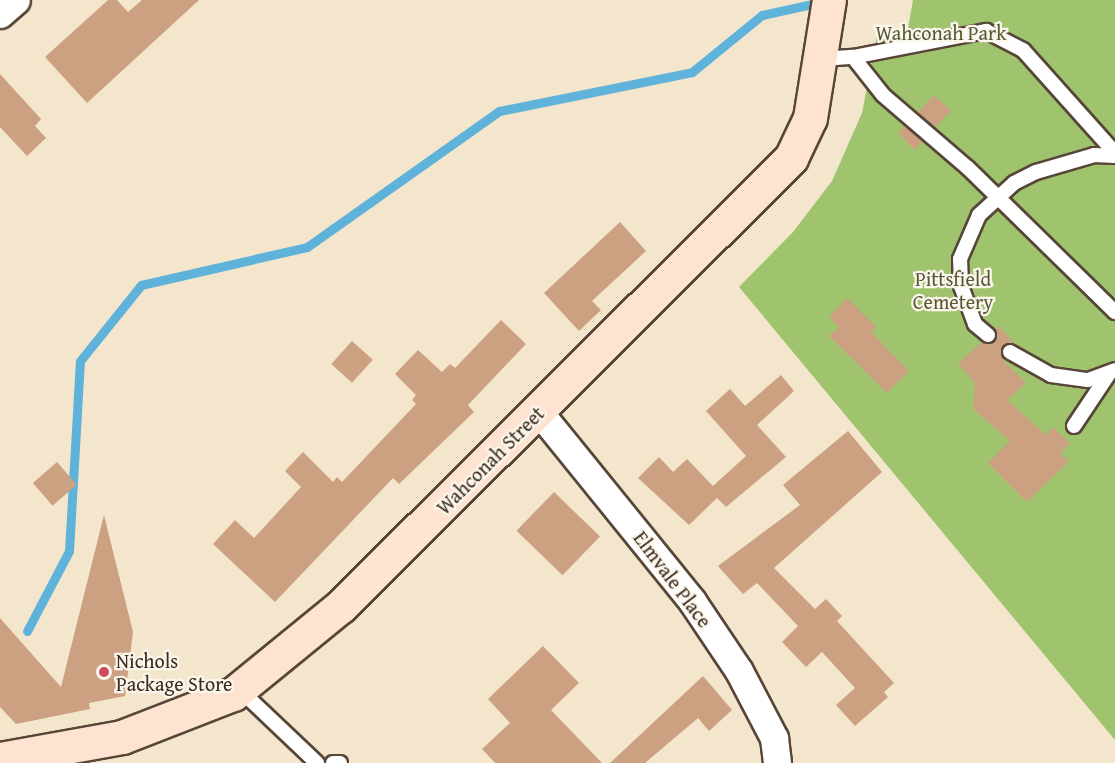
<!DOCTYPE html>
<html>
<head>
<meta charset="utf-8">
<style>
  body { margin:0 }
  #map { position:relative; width:1115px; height:763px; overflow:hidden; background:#f4e6cd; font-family:"Gentium Book Plus",serif }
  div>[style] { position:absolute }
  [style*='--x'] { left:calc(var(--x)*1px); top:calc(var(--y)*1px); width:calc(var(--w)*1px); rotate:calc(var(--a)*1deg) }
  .green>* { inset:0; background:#a0c46d }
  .stream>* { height:9px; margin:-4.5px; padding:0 4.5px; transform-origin:4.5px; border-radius:4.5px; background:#5fb3db }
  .building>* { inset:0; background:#cba181; transform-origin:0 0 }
  .roads { filter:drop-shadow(2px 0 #574638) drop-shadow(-2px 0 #574638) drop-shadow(0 2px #574638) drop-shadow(0 -2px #574638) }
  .lane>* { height:14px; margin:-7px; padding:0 7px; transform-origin:7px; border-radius:7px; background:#fff }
  .street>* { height:27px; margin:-13.5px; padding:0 13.5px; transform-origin:13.5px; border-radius:13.5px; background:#fff }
  .secondary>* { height:33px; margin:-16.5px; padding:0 16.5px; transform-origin:16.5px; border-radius:16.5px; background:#fee3d1 }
  .dots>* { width:16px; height:16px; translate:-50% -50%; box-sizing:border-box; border:3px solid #fbf7ec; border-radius:50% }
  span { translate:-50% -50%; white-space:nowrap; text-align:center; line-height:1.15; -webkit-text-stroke:4.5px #fbf7ec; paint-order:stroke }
  .park-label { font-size:20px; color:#595836 }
  .street-label { font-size:20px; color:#3b2a1e }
  .poi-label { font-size:20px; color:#3b2a1e }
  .left { translate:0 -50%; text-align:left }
</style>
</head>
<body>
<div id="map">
  <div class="green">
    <div style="clip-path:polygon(913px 0,1115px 0,1115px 740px,739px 287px,793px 232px,832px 181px,862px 113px,877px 36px,906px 40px)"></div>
  </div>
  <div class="stream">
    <div style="--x:27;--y:631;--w:90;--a:-62.3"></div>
    <div style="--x:69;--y:551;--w:190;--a:-86.7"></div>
    <div style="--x:80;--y:361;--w:97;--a:-51.2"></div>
    <div style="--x:141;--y:285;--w:170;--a:-12.9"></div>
    <div style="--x:307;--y:247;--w:235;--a:-35.3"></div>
    <div style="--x:499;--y:111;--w:197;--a:-11.4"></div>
    <div style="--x:692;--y:72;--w:90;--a:-39.2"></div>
    <div style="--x:762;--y:15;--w:60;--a:-12.4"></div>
  </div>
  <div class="building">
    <div style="clip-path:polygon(108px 0,117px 0,128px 12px,142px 0,199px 0,87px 103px,45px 57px)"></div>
    <div style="clip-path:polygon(0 74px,41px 119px,35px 126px,46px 138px,27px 156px,0 127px)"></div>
    <div style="left:934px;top:95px;width:23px;height:24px;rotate:43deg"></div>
    <div style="clip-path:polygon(905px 126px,923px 141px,915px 150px,898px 133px)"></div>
    <div style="clip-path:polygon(620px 222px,646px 251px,592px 301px,601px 310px,579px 331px,544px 293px)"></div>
    <div style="clip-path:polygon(847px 298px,876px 327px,871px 332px,909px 371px,887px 393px,829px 336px,839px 327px,829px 317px)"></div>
    <div style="clip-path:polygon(501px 320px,526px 344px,468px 405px,474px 412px,399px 484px,393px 478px,275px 602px,213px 544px,235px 520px,254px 538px,301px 487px,285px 471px,303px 452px,333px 482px,337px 477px,342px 482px,416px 404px,412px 400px,416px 395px,395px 374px,418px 350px,442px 372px,450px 364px,455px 368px)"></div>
    <div style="clip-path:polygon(998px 325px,1016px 345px,1002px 347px,1003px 360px,1026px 383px,1007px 400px,1046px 435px,1053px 427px,1070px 443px,1060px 454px,1069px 461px,1027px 502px,988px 463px,1010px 441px,973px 409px,975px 383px,958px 364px,982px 342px,994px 341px)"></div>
    <div style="left:352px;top:341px;width:28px;height:31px;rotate:42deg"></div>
    <div style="clip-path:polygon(781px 375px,794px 391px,757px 425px,786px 457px,726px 507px,717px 498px,689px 525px,638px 478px,659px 457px,673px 472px,687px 459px,713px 486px,746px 456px,706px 411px,730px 389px,745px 406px)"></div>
    <div style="clip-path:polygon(848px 431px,882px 472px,774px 568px,815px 609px,826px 599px,842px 616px,837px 621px,894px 683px,884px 692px,888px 697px,855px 726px,836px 705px,855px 688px,822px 652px,806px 667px,782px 642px,798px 626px,757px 583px,743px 594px,718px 566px,800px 505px,783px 485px)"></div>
    <div style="left:57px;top:462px;width:30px;height:32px;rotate:49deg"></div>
    <div style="left:554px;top:492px;width:64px;height:54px;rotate:44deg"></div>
    <div style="clip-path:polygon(104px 515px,133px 632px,125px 696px,89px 703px,90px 709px,16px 724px,0 707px,0 618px,61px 687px)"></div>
    <div style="clip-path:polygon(543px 646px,579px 683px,551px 710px,602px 763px,495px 763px,482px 749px,510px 723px,488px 699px)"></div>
    <div style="clip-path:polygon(703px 676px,732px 710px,709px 731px,698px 718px,645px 763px,610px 763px)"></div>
  </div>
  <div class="roads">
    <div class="lane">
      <div style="--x:853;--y:57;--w:136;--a:-11.1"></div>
      <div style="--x:986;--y:31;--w:42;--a:27.2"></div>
      <div style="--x:1023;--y:50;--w:138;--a:48.2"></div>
      <div style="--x:822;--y:59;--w:31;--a:-4"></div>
      <div style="--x:853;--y:57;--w:48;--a:51.7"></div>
      <div style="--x:883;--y:95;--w:112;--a:40.7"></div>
      <div style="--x:968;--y:168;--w:206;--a:44.4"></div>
      <div style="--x:988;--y:335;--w:17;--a:-140"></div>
      <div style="--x:975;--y:324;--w:40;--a:-110.2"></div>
      <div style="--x:961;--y:286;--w:27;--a:-92"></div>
      <div style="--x:960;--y:259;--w:48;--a:-66.6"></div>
      <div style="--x:979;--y:215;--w:47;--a:-42.4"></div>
      <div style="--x:1014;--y:183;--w:25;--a:-27"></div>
      <div style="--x:1036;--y:172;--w:60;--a:-16.3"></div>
      <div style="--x:1094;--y:155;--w:21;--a:3"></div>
      <div style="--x:1010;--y:352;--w:47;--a:29.3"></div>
      <div style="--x:1051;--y:375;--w:37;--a:8"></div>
      <div style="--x:1088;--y:380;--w:29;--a:-20"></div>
      <div style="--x:1074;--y:426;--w:61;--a:-56.3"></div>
      <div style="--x:239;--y:689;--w:108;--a:43.5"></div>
      <div style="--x:333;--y:763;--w:7;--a:0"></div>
    </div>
    <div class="street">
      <div style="--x:0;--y:14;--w:21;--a:-41"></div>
      <div style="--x:539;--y:412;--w:243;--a:51"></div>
      <div style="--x:692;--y:601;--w:84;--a:56.1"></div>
      <div style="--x:739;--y:671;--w:76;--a:62.4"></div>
      <div style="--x:774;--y:738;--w:25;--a:83"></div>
    </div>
    <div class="secondary">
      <div style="--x:0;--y:759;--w:124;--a:-10.2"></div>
      <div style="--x:122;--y:737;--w:119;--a:-21.2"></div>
      <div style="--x:233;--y:694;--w:139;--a:-39.2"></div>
      <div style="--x:341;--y:606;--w:635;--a:-44.87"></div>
      <div style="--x:791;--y:158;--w:44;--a:-64.6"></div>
      <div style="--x:810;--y:118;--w:120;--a:-80.9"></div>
    </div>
  </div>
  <div class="dots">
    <div style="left:104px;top:672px;background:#d1495b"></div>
  </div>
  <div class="park-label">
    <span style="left:941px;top:32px">Wahconah Park</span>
    <span style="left:953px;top:290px">Pittsfield<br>Cemetery</span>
  </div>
  <div class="street-label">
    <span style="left:490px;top:460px;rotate:-45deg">Wahconah Street</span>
    <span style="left:673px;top:579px;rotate:53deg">Elmvale Place</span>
  </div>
  <div class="poi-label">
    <span class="left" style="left:116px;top:672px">Nichols<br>Package Store</span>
  </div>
</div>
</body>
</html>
